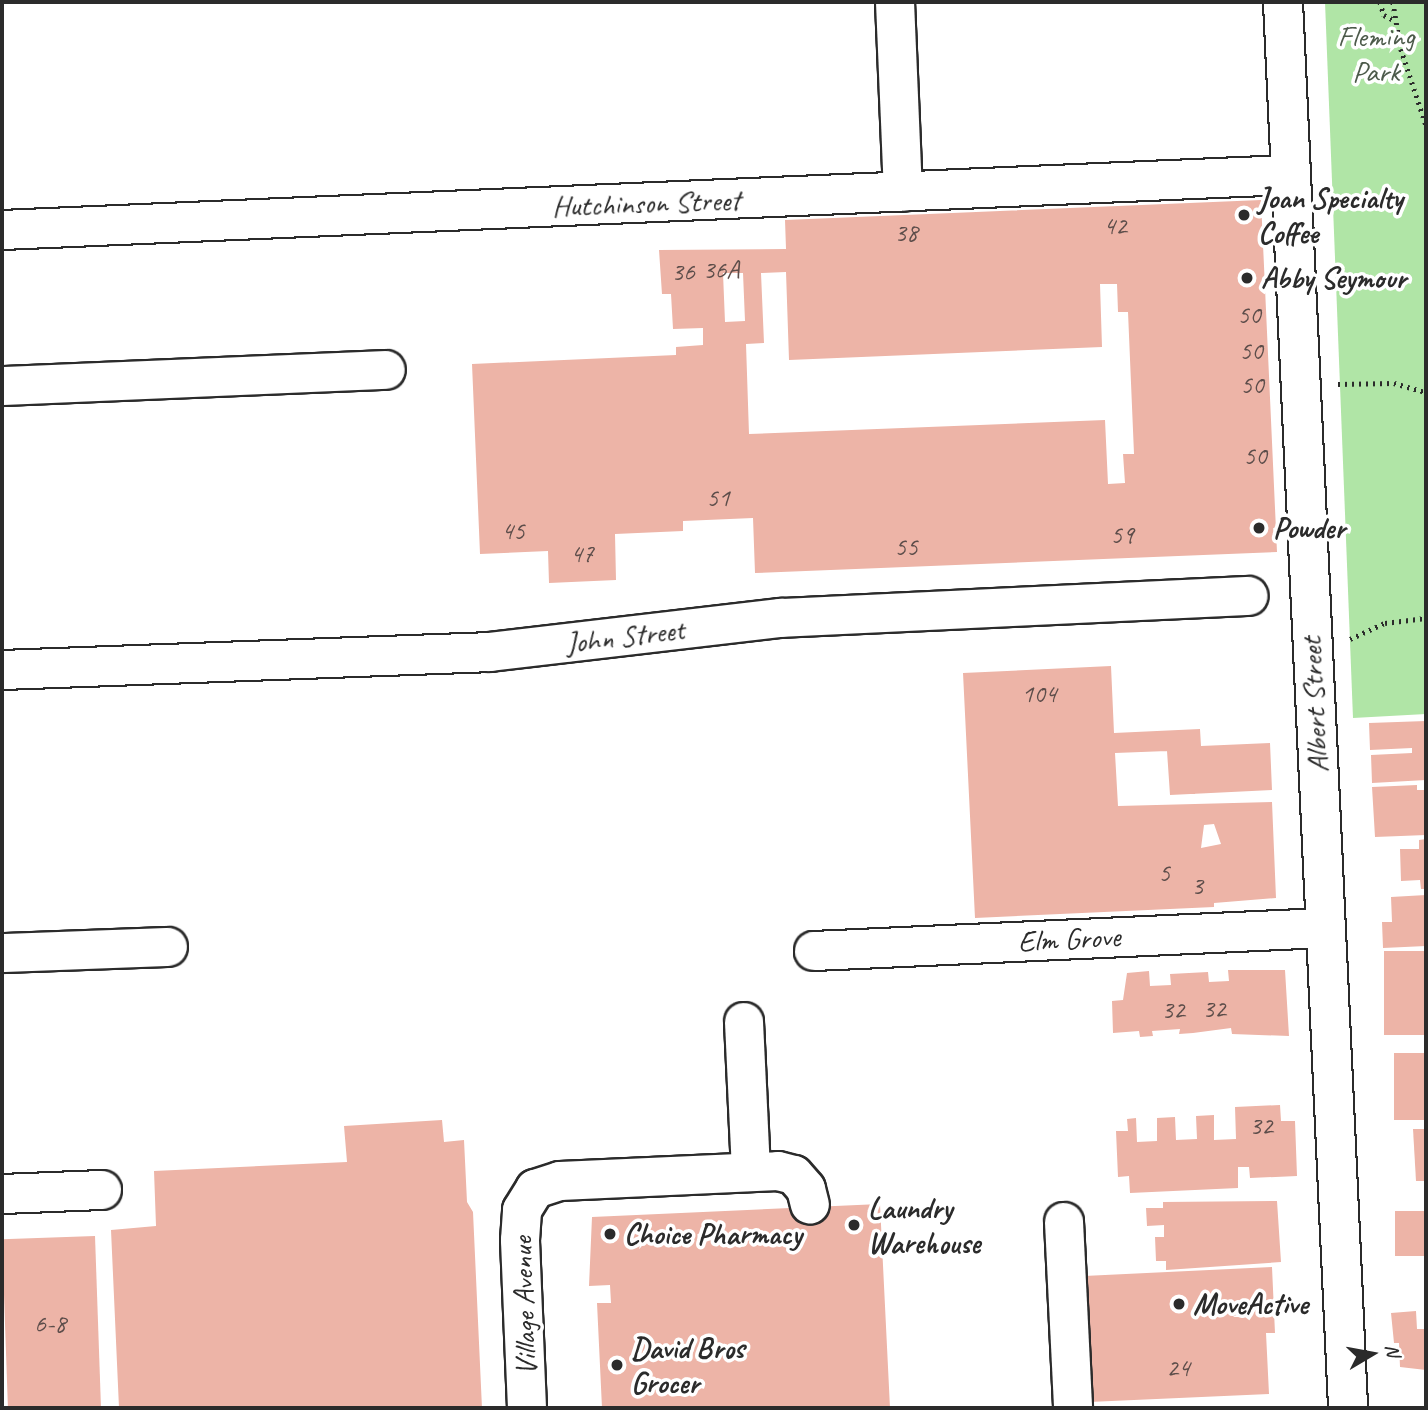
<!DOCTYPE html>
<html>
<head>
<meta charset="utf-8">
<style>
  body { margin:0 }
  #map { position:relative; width:1428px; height:1410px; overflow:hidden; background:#fff; font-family:Caveat,sans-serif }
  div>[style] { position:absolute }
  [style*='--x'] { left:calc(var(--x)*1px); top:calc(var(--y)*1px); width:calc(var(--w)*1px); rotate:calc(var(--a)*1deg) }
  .green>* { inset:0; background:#b0e5a6 }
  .building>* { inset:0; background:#edb4a7; transform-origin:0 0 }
  .path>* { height:4.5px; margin-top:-2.25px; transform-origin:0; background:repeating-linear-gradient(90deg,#2b2b2b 0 2px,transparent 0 7px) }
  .roads { filter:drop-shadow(2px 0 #2b2b2b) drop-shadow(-2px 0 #2b2b2b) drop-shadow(0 2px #2b2b2b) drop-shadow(0 -2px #2b2b2b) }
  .minor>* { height:38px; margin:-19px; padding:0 19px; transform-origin:19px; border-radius:19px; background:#fff }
  .dots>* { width:19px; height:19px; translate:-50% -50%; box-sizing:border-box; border:4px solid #fff; border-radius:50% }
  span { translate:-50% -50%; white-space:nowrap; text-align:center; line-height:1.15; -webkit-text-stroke:7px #fff; paint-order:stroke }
  .number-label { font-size:26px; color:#5c4d4a }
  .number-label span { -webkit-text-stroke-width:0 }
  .park-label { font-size:30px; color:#4c5a4a }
  .poi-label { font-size:30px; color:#2b2b2b; font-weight:700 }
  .left { translate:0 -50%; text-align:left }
  .street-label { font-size:30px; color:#2b2b2b }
  .frame { position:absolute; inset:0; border:4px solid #2b2b2b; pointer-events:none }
  .north { position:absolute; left:1337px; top:1319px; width:70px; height:70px; -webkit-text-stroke:5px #fff; paint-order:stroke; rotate:80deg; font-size:19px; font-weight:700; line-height:28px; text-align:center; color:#2b2b2b }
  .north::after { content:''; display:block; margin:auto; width:24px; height:32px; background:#2b2b2b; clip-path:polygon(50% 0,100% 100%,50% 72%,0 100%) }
</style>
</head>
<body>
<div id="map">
  <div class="green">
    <div style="clip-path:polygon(1325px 2px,1426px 2px,1426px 714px,1353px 718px)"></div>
  </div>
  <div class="building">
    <div style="clip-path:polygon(evenodd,1261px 200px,1277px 552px,755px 573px,753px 518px,683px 521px,683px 531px,615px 534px,616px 580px,549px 583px,548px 551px,480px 554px,472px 364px,676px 355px,676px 347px,703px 345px,703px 328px,673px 329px,671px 294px,662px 294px,659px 250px,786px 249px,785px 220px,1261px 200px,786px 272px,789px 360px,1102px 347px,1100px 284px,1117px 284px,1118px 312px,1128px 312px,1134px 454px,1123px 454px,1125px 483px,1108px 484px,1105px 420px,749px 434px,746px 344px,764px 343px,761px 273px,786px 272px,1261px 200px,723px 273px,743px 273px,745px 321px,725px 322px,723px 273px)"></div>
    <div style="clip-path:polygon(evenodd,1111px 666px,1114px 733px,1200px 729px,1201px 746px,1270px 743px,1272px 790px,1170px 795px,1167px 751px,1115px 753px,1118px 806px,1272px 802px,1276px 898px,1214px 903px,1214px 907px,975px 918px,963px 673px,1111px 666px,1214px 824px,1221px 844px,1201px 848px,1204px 825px,1214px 824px)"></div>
    <div style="clip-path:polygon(1426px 721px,1426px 780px,1372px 783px,1371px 755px,1412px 753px,1412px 748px,1370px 750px,1369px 723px)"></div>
    <div style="clip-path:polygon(1417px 785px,1417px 790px,1426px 790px,1426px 835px,1375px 837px,1372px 787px)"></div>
    <div style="clip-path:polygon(1426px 839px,1426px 889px,1421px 889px,1420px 880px,1401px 881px,1400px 849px,1419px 849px,1419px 840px)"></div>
    <div style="clip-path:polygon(1426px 895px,1426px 946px,1383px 948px,1382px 922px,1392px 922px,1391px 897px)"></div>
    <div style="left:1426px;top:951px;width:84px;height:42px;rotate:90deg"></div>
    <div style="clip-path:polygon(1228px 970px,1285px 970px,1289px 1036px,1232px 1034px,1231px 1028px,1193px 1033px,1179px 1034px,1180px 1029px,1152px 1031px,1153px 1036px,1140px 1037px,1139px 1031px,1113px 1033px,1112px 1001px,1123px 1000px,1127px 973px,1149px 971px,1150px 986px,1171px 985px,1170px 974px,1208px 972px,1209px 982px,1229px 981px)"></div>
    <div style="left:1426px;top:1053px;width:67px;height:32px;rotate:90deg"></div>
    <div style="clip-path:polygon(1280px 1105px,1281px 1121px,1295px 1121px,1297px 1176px,1250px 1178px,1249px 1167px,1238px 1167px,1238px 1188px,1130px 1193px,1129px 1176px,1118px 1177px,1116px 1131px,1128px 1131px,1127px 1119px,1136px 1118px,1137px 1142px,1157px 1141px,1157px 1118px,1175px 1117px,1176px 1140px,1197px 1139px,1196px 1116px,1214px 1115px,1214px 1140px,1236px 1139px,1235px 1107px)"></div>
    <div style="clip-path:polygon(442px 1120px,444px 1142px,464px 1140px,467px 1202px,473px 1212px,482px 1408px,119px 1408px,111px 1230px,156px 1226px,154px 1171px,347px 1162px,344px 1126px)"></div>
    <div style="clip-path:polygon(1413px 1129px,1426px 1129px,1426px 1181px,1416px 1181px)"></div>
    <div style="clip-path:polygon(1277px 1201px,1281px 1262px,1166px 1270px,1166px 1261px,1156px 1261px,1155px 1237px,1164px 1237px,1164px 1225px,1147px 1226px,1146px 1208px,1163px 1208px,1163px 1202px)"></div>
    <div style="clip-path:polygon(880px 1204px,890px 1408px,602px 1408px,597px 1303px,611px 1303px,610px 1285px,589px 1286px,592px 1217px)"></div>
    <div style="left:1426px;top:1211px;width:45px;height:31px;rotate:90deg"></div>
    <div style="left:95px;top:1236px;width:172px;height:93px;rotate:88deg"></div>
    <div style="clip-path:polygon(1272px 1267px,1275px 1333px,1266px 1333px,1269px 1394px,1089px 1402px,1084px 1276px)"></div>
    <div style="clip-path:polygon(1416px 1311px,1417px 1329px,1426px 1329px,1426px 1370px,1400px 1367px,1399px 1343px,1394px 1343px,1391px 1313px)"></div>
  </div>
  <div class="path">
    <div style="--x:1380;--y:2;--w:14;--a:73"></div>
    <div style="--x:1384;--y:15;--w:11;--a:27"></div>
    <div style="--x:1393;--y:2;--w:48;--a:80.3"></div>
    <div style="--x:1401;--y:49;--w:80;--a:71.8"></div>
    <div style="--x:1338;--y:384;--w:56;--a:-1"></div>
    <div style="--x:1394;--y:383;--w:33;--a:16"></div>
    <div style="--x:1350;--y:639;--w:38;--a:-25"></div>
    <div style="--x:1385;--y:623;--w:41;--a:-7"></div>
  </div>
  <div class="roads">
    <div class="minor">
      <div style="--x:895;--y:2;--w:190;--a:87.6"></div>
      <div style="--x:1283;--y:2;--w:1408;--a:87.35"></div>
      <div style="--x:2;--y:230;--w:1289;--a:-2.45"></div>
      <div style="--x:2;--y:386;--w:384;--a:-2.4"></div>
      <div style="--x:2;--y:670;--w:488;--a:-2.1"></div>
      <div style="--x:490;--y:652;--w:293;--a:-6.7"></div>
      <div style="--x:781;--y:618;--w:468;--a:-2.7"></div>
      <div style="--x:814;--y:951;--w:512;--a:-2.58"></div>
      <div style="--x:2;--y:953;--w:166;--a:-2.1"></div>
      <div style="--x:744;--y:1022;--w:150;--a:87.3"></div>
      <div style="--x:2;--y:1194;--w:100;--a:-2.3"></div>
      <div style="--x:1064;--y:1222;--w:186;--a:87.2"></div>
      <div style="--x:527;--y:1408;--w:168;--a:-92.4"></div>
      <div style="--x:520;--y:1240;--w:30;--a:-86"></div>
      <div style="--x:522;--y:1210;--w:25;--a:-58"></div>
      <div style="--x:535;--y:1189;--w:26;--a:-18"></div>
      <div style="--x:560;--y:1181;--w:218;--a:-2.6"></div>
      <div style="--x:778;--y:1171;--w:16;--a:14"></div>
      <div style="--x:794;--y:1175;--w:18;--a:49"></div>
      <div style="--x:806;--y:1189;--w:16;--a:76"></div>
    </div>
  </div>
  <div class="dots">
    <div style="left:1244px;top:215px;background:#2b2b2b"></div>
    <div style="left:1247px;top:278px;background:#2b2b2b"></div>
    <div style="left:1259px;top:528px;background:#2b2b2b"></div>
    <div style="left:854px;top:1225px;background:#2b2b2b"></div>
    <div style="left:610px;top:1234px;background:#2b2b2b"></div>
    <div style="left:1179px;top:1304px;background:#2b2b2b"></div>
    <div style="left:617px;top:1365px;background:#2b2b2b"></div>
  </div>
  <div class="number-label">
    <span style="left:1115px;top:226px">42</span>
    <span style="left:906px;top:233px">38</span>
    <span style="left:721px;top:270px">36A</span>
    <span style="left:683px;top:272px">36</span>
    <span style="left:1249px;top:315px">50</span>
    <span style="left:1251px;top:351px">50</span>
    <span style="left:1252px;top:385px">50</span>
    <span style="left:1255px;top:456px">50</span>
    <span style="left:718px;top:498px">51</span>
    <span style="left:513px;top:531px">45</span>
    <span style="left:1122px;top:535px">59</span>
    <span style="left:906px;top:547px">55</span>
    <span style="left:582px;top:554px">47</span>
    <span style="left:1039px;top:694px">104</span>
    <span style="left:1164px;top:873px">5</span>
    <span style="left:1197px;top:886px">3</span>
    <span style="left:1214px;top:1009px">32</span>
    <span style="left:1173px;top:1010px">32</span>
    <span style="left:1261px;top:1126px">32</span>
    <span style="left:50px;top:1324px">6-8</span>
    <span style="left:1178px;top:1368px">24</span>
  </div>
  <div class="park-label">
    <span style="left:1376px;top:53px">Fleming<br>Park</span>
  </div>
  <div class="poi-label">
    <span class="left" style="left:1258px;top:215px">Joan Specialty<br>Coffee</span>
    <span class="left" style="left:1261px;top:278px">Abby Seymour</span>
    <span class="left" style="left:1273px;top:528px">Powder</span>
    <span class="left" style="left:868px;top:1225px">Laundry<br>Warehouse</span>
    <span class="left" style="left:624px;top:1234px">Choice Pharmacy</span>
    <span class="left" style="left:1193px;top:1304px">MoveActive</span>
    <span class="left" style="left:631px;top:1365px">David Bros<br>Grocer</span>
  </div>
  <div class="street-label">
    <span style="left:646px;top:203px;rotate:-2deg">Hutchinson Street</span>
    <span style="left:625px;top:636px;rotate:-7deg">John Street</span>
    <span style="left:1314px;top:705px;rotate:-93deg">Albert Street</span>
    <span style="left:1069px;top:939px;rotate:-3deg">Elm Grove</span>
    <span style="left:524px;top:1306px;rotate:-92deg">Village Avenue</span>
  </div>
  <div class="frame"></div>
  <div class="north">N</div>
</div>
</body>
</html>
